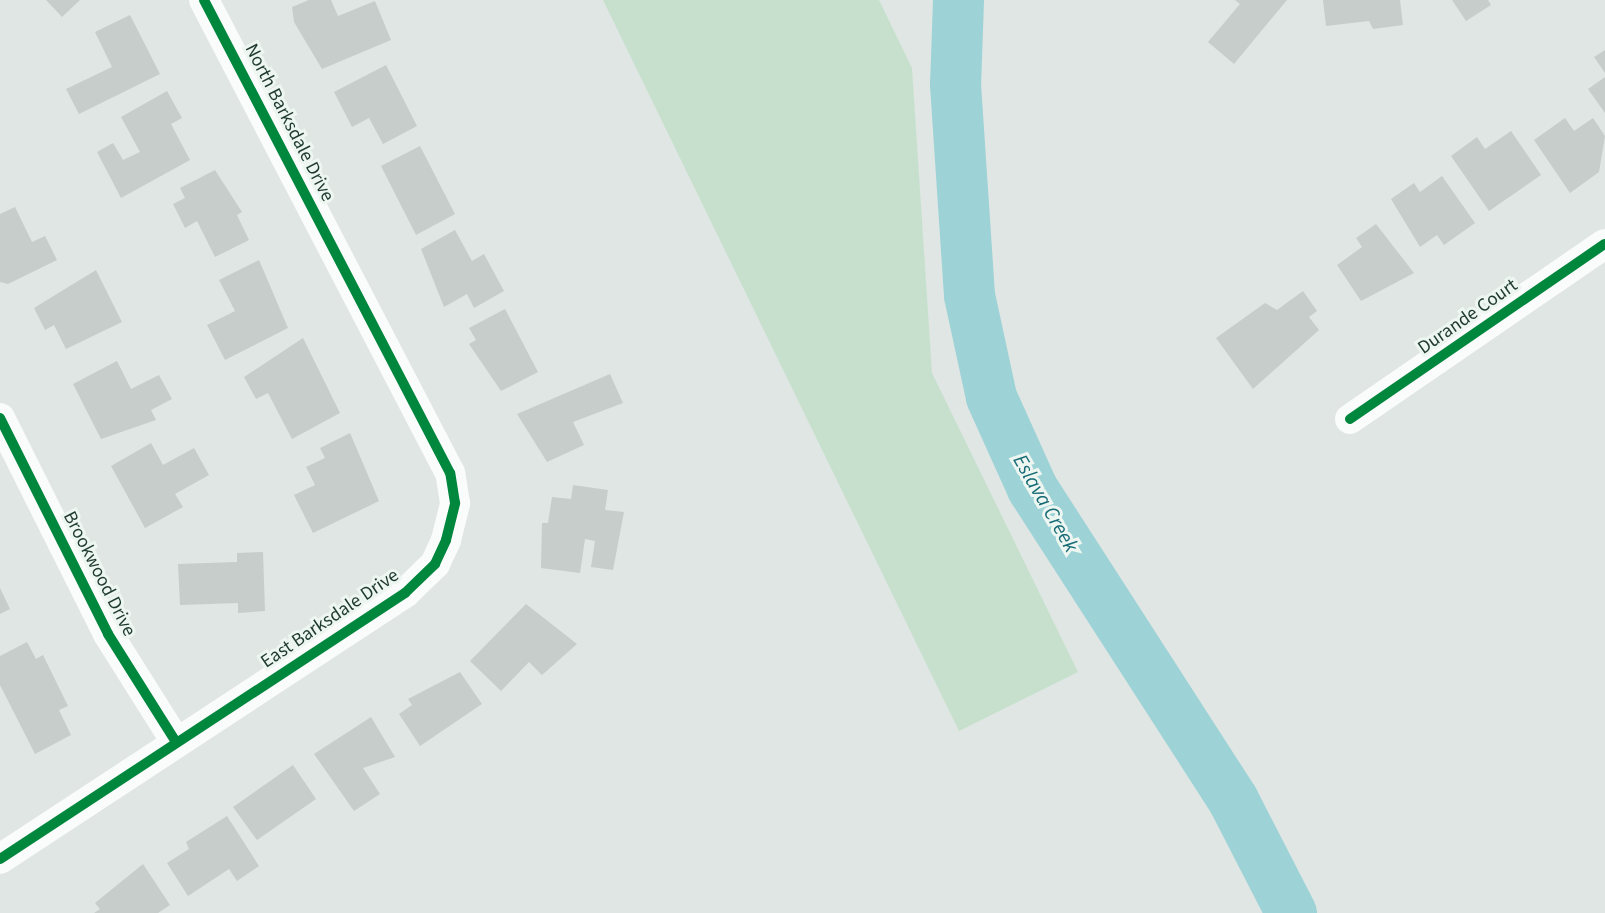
<!DOCTYPE html>
<style>
body{margin:0}
#map{position:relative;width:1605px;height:913px;overflow:hidden;background:#dfe6e3;font-family:"Source Sans 3",sans-serif}
div>[style]{position:absolute}
.green>*{inset:0;background:#c7e0ce}
.river>*{height:51px;margin:-25.5px;padding:0 25.5px;transform-origin:25.5px;border-radius:25.5px;background:#9dd2d7}
.building>*{inset:0;background:#c7cdca}
.minor>*{height:30px;margin:-15px;padding:0 15px;transform-origin:15px;border-radius:15px;background:#fafbfb}
.cycleway>*{height:10px;margin:-5px;padding:0 5px;transform-origin:5px;border-radius:5px;background:#00873e}
span{translate:-50% -50%;white-space:nowrap;text-align:center;line-height:1.15;-webkit-text-stroke:6px #edf6f1;paint-order:stroke}
.street-label{font-size:19px;color:#1e3930}
.water-label{font-size:21px;color:#176b76;font-style:italic}
</style>
<div id="map">
<div class="green">
<div style="clip-path:polygon(603px 0,879px 0,912px 68px,932px 373px,1078px 672px,959px 731px)"></div>
</div>
<div class="river">
<div style="left:958px;top:0;width:84px;rotate:92deg"></div>
<div style="left:955px;top:84px;width:211px;rotate:86.2deg"></div>
<div style="left:969px;top:295px;width:104px;rotate:77.8deg"></div>
<div style="left:991px;top:397px;width:100px;rotate:65.7deg"></div>
<div style="left:1032px;top:488px;width:371px;rotate:57.2deg"></div>
<div style="left:1233px;top:800px;width:127px;rotate:62.8deg"></div>
</div>
<div class="building">
<div style="clip-path:polygon(46px 0,80px 0,62px 17px)"></div>
<div style="clip-path:polygon(309px 0,331px 0,338px 16px,375px 1px,391px 40px,322px 69px,294px 22px,292px 7px)"></div>
<div style="clip-path:polygon(1235px 0,1287px 0,1234px 64px,1208px 42px,1240px 4px)"></div>
<div style="clip-path:polygon(1323px 0,1400px 0,1403px 25px,1373px 29px,1369px 21px,1326px 26px)"></div>
<div style="clip-path:polygon(1452px 0,1488px 0,1491px 5px,1466px 21px)"></div>
<div style="clip-path:polygon(130px 15px,160px 74px,79px 114px,66px 89px,112px 67px,95px 32px)"></div>
<div style="clip-path:polygon(1605px 50px,1605px 73px,1594px 57px)"></div>
<div style="clip-path:polygon(386px 65px,417px 126px,383px 144px,369px 118px,352px 127px,334px 92px)"></div>
<div style="clip-path:polygon(1605px 77px,1605px 113px,1588px 89px)"></div>
<div style="clip-path:polygon(167px 91px,182px 118px,171px 124px,190px 160px,121px 198px,97px 152px,113px 143px,123px 160px,140px 152px,121px 117px)"></div>
<div style="clip-path:polygon(1565px 118px,1574px 131px,1593px 118px,1605px 136px,1599px 172px,1570px 193px,1534px 140px)"></div>
<div style="clip-path:polygon(1511px 131px,1541px 175px,1489px 211px,1451px 156px,1477px 137px,1485px 149px)"></div>
<div style="clip-path:polygon(420px 146px,455px 214px,416px 235px,381px 166px)"></div>
<div style="clip-path:polygon(215px 170px,242px 212px,237px 215px,249px 240px,215px 257px,197px 221px,185px 228px,173px 204px,185px 198px,180px 188px)"></div>
<div style="clip-path:polygon(1442px 176px,1475px 223px,1444px 245px,1437px 235px,1420px 247px,1391px 199px,1414px 183px,1420px 192px)"></div>
<div style="clip-path:polygon(15px 207px,32px 242px,45px 236px,57px 260px,8px 284px,0 282px,0 214px)"></div>
<div style="clip-path:polygon(1376px 224px,1414px 273px,1361px 301px,1337px 265px,1362px 247px,1356px 238px)"></div>
<div style="clip-path:polygon(455px 230px,472px 261px,484px 254px,504px 291px,474px 308px,467px 294px,444px 307px,421px 249px)"></div>
<div style="clip-path:polygon(259px 260px,288px 328px,225px 360px,207px 325px,235px 311px,219px 280px)"></div>
<div style="clip-path:polygon(96px 270px,122px 322px,66px 349px,54px 325px,45px 330px,34px 308px)"></div>
<div style="clip-path:polygon(1303px 291px,1317px 311px,1309px 317px,1319px 330px,1253px 389px,1216px 338px,1265px 303px,1277px 310px)"></div>
<div style="clip-path:polygon(505px 309px,538px 372px,501px 391px,469px 344px,476px 340px,469px 328px)"></div>
<div style="clip-path:polygon(303px 338px,340px 413px,292px 439px,268px 393px,256px 399px,244px 377px)"></div>
<div style="clip-path:polygon(117px 361px,131px 389px,159px 375px,172px 399px,151px 410px,156px 420px,101px 439px,73px 384px)"></div>
<div style="clip-path:polygon(610px 374px,623px 403px,573px 422px,584px 445px,547px 462px,517px 414px)"></div>
<div style="clip-path:polygon(350px 433px,379px 501px,313px 533px,294px 495px,315px 485px,306px 467px,325px 458px,320px 448px)"></div>
<div style="clip-path:polygon(151px 443px,163px 465px,194px 448px,209px 475px,175px 494px,183px 507px,145px 528px,111px 466px)"></div>
<div style="clip-path:polygon(573px 485px,608px 490px,605px 510px,624px 512px,613px 570px,591px 567px,595px 541px,585px 539px,580px 573px,541px 568px,542px 523px,548px 523px,552px 497px,571px 499px)"></div>
<div style="clip-path:polygon(263px 552px,265px 611px,238px 613px,238px 603px,180px 605px,178px 564px,237px 562px,237px 553px)"></div>
<div style="clip-path:polygon(0 588px,10px 609px,0 614px)"></div>
<div style="clip-path:polygon(526px 604px,577px 644px,542px 675px,529px 662px,501px 691px,470px 661px)"></div>
<div style="clip-path:polygon(27px 642px,36px 659px,43px 655px,68px 706px,59px 710px,71px 735px,35px 754px,0 685px,0 656px)"></div>
<div style="clip-path:polygon(460px 672px,482px 704px,420px 746px,399px 714px,412px 705px,408px 699px)"></div>
<div style="clip-path:polygon(371px 717px,395px 757px,363px 768px,380px 794px,354px 811px,314px 754px)"></div>
<div style="clip-path:polygon(293px 765px,316px 799px,257px 840px,233px 807px)"></div>
<div style="clip-path:polygon(227px 816px,259px 866px,237px 881px,229px 869px,188px 896px,167px 863px,189px 849px,186px 842px)"></div>
<div style="clip-path:polygon(143px 864px,170px 905px,158px 913px,94px 913px,100px 909px,95px 903px)"></div>
</div>
<div class="minor">
<div style="left:0;top:418px;width:241px;rotate:63.4deg"></div>
<div style="left:108px;top:634px;width:128px;rotate:57.8deg"></div>
<div style="left:1350px;top:419px;width:309px;rotate:-34.5deg"></div>
<div style="left:0;top:859px;width:485px;rotate:-33.3deg"></div>
<div style="left:405px;top:593px;width:42px;rotate:-44deg"></div>
<div style="left:435px;top:564px;width:26px;rotate:-65deg"></div>
<div style="left:446px;top:540px;width:38px;rotate:-76deg"></div>
<div style="left:455px;top:503px;width:30px;rotate:-99deg"></div>
<div style="left:450px;top:473px;width:533px;rotate:-117.48deg"></div>
</div>
<div class="cycleway">
<div style="left:0;top:418px;width:241px;rotate:63.4deg"></div>
<div style="left:108px;top:634px;width:128px;rotate:57.8deg"></div>
<div style="left:1350px;top:419px;width:309px;rotate:-34.5deg"></div>
<div style="left:0;top:859px;width:485px;rotate:-33.3deg"></div>
<div style="left:405px;top:593px;width:42px;rotate:-44deg"></div>
<div style="left:435px;top:564px;width:26px;rotate:-65deg"></div>
<div style="left:446px;top:540px;width:38px;rotate:-76deg"></div>
<div style="left:455px;top:503px;width:30px;rotate:-99deg"></div>
<div style="left:450px;top:473px;width:533px;rotate:-117.48deg"></div>
</div>
<div class="street-label">
<span style="left:289px;top:123px;rotate:63deg">North Barksdale Drive</span>
<span style="left:1468px;top:317px;rotate:-35deg">Durande Court</span>
<span style="left:99px;top:574px;rotate:63deg">Brookwood Drive</span>
<span style="left:330px;top:619px;rotate:-34deg">East Barksdale Drive</span>
</div>
<div class="water-label">
<span style="left:1046px;top:503px;rotate:60deg">Eslava Creek</span>
</div>
</div>
